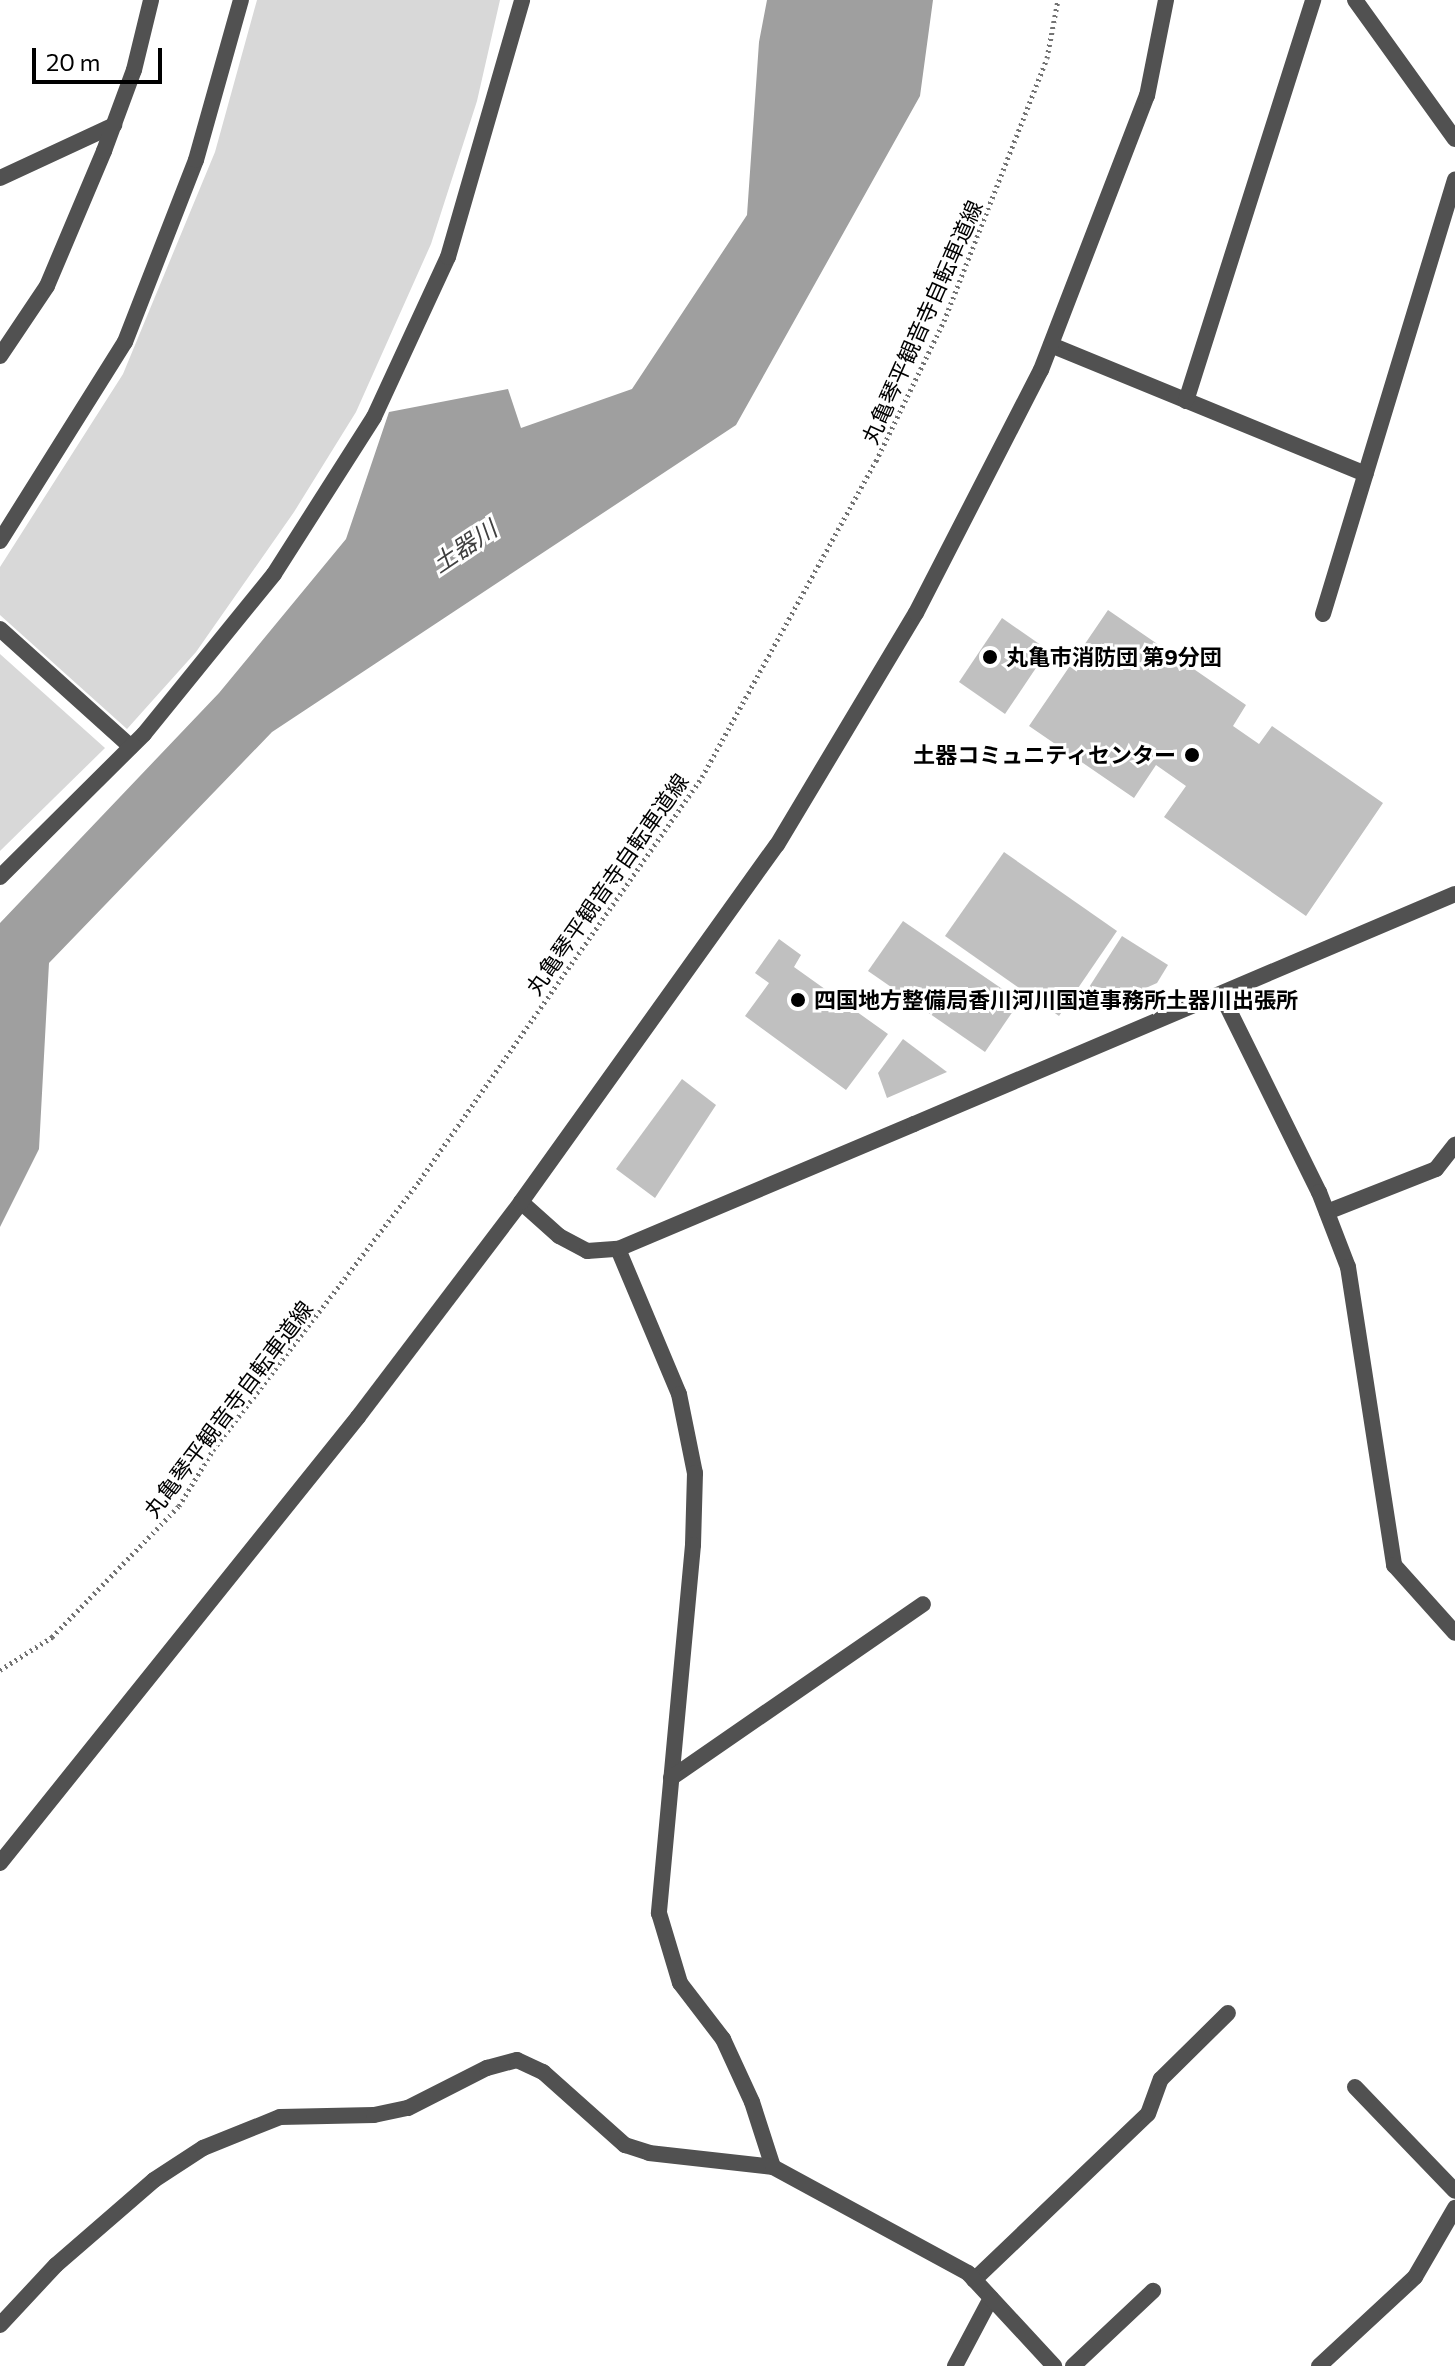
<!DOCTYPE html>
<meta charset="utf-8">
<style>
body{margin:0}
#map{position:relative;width:1455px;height:2366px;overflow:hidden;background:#fff;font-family:Commissioner,"Noto Sans JP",sans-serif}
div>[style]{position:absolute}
.green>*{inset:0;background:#d8d8d8}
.water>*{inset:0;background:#9f9f9f}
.building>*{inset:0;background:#c0c0c0}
.path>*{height:5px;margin-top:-2.5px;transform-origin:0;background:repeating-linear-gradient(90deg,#737373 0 2px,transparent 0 6px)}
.service>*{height:16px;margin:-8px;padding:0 8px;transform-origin:8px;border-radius:8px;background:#515151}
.minor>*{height:16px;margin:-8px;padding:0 8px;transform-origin:8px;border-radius:8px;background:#515151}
.tertiary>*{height:16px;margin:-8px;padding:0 8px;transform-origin:8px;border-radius:8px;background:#515151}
.dots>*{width:22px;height:22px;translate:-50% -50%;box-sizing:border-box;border:4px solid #fff;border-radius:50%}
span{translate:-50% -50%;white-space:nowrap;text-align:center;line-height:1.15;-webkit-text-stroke:6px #fff;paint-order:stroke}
.street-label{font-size:22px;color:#000}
.poi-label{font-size:22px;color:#000;font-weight:700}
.left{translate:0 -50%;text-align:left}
.right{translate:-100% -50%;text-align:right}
.water-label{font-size:24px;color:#404040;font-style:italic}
.scale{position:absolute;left:32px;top:48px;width:130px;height:36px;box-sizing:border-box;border:4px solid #000;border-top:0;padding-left:10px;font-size:24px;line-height:28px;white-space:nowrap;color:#000;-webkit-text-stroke:6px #fff;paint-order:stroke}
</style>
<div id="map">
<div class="green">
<div style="clip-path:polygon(257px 0,500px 0,477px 101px,431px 244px,356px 412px,294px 512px,196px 652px,127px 729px,0 615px,0 567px,123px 374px,215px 152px)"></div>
<div style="clip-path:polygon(0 654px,105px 748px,0 851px)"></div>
</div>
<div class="water">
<div style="clip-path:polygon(767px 0,933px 0,920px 96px,736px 425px,272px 732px,49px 963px,39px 1149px,0 1227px,0 923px,219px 693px,346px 539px,389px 412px,508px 389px,521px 428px,632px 389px,747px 215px,759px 42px)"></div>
</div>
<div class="building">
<div style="clip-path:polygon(1108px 610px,1246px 705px,1233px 726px,1259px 744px,1272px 726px,1383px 803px,1306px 916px,1164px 817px,1186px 786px,1156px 765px,1134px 798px,1029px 726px)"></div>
<div style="clip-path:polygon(1002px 618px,1048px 650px,1005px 714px,959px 682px)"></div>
<div style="clip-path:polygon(1004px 852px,1117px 931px,1059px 1016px,945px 936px)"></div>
<div style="clip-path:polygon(903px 921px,1020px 1001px,985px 1052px,868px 971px)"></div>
<div style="clip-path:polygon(1122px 936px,1168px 965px,1157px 983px,1101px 1008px,1084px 995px)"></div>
<div style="clip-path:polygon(779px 939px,801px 955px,794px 967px,888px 1034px,846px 1090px,745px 1016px,769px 983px,755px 973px)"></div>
<div style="clip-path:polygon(903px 1039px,947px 1072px,887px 1098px,878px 1073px)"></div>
<div style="clip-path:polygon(682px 1079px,716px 1105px,655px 1198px,616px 1169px)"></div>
</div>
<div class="path">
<div style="left:0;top:1670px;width:62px;rotate:-32.4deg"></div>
<div style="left:52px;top:1637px;width:182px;rotate:-45.9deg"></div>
<div style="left:179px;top:1506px;width:66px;rotate:-58.7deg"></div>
<div style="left:213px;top:1450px;width:340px;rotate:-52.5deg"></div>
<div style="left:420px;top:1180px;width:492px;rotate:-55deg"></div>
<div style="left:702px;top:777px;width:361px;rotate:-61.2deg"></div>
<div style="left:876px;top:461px;width:156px;rotate:-64.1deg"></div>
<div style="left:944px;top:321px;width:282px;rotate:-68.6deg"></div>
<div style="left:1047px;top:58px;width:59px;rotate:-79.3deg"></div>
</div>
<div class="service">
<div style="left:0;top:541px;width:235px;rotate:-57.9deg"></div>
<div style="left:125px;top:342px;width:195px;rotate:-68.7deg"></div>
<div style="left:196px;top:160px;width:166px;rotate:-74.3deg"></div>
<div style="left:0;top:629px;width:176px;rotate:42deg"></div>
<div style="left:0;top:877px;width:203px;rotate:-44.8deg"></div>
<div style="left:144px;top:734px;width:206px;rotate:-50.9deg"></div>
<div style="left:274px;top:574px;width:186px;rotate:-57.5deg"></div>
<div style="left:374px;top:417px;width:176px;rotate:-65.2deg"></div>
<div style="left:448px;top:257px;width:267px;rotate:-73.9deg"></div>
<div style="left:1327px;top:1212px;width:117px;rotate:-21.5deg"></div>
<div style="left:1436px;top:1169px;width:31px;rotate:-52deg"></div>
<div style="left:1355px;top:2087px;width:144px;rotate:46.1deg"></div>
<div style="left:974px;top:2280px;width:240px;rotate:-43.7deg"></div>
<div style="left:1148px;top:2114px;width:37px;rotate:-70deg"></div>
<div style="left:1161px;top:2079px;width:94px;rotate:-44.6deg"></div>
<div style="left:955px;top:2366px;width:77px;rotate:-62.1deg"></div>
<div style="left:1073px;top:2366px;width:110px;rotate:-43.2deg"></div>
<div style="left:1319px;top:2366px;width:131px;rotate:-42.8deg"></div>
<div style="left:1415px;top:2277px;width:80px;rotate:-59.9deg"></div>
</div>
<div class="minor">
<div style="left:1355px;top:0;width:171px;rotate:54.3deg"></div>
<div style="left:0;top:178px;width:126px;rotate:-24.9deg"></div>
<div style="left:1051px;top:345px;width:340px;rotate:22.3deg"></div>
<div style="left:0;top:356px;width:84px;rotate:-56.1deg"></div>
<div style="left:47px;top:286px;width:147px;rotate:-67.1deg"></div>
<div style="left:104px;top:151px;width:86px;rotate:-69.7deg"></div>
<div style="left:134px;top:70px;width:72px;rotate:-76.3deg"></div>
<div style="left:1186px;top:401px;width:421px;rotate:-72.4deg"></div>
<div style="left:1323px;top:614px;width:454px;rotate:-73.1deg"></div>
<div style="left:1222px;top:996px;width:219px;rotate:63.7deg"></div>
<div style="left:1319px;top:1192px;width:80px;rotate:68.9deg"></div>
<div style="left:1348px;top:1267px;width:302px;rotate:81.2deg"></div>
<div style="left:1394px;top:1565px;width:91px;rotate:48.1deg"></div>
<div style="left:618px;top:1249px;width:157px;rotate:67.2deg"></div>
<div style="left:679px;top:1394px;width:81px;rotate:78.6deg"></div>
<div style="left:695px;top:1473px;width:72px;rotate:91.6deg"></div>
<div style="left:693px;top:1545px;width:370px;rotate:95.3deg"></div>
<div style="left:659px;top:1913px;width:73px;rotate:73.3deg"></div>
<div style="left:680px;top:1983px;width:71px;rotate:52.5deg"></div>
<div style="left:723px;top:2039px;width:69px;rotate:65.3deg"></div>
<div style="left:752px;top:2102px;width:68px;rotate:72.1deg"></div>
<div style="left:671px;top:1778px;width:306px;rotate:-34.6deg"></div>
<div style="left:0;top:1863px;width:572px;rotate:-51.25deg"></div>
<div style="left:358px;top:1417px;width:270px;rotate:-52.8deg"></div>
<div style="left:521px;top:1202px;width:51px;rotate:41.8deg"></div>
<div style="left:559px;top:1236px;width:32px;rotate:28deg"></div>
<div style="left:587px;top:1251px;width:31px;rotate:-4deg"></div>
<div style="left:618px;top:1249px;width:321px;rotate:-22.9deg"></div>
<div style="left:0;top:2325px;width:82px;rotate:-47deg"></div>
<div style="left:56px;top:2265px;width:130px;rotate:-40.9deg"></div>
<div style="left:154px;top:2180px;width:59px;rotate:-33.1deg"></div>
<div style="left:203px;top:2148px;width:83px;rotate:-21.9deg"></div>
<div style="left:280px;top:2117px;width:94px;rotate:-1.2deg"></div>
<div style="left:374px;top:2115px;width:35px;rotate:-12deg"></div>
<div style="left:408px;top:2108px;width:89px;rotate:-26.9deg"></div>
<div style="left:487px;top:2068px;width:31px;rotate:-15deg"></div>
<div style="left:517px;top:2060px;width:29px;rotate:25deg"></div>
<div style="left:543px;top:2072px;width:110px;rotate:41.7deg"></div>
<div style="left:625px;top:2145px;width:25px;rotate:18deg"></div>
<div style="left:649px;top:2153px;width:125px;rotate:6.4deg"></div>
<div style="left:773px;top:2167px;width:222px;rotate:28.5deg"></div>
<div style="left:968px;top:2273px;width:127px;rotate:47.2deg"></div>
</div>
<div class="tertiary">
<div style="left:914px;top:1124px;width:588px;rotate:-23.03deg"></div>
<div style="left:521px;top:1202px;width:439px;rotate:-54.4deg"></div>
<div style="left:777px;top:845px;width:270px;rotate:-59.1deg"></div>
<div style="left:916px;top:613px;width:273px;rotate:-62.8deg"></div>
<div style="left:1041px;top:370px;width:294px;rotate:-68.9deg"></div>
<div style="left:1147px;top:96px;width:98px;rotate:-78.8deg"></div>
</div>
<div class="dots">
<div style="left:990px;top:657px;background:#000"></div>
<div style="left:1192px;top:755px;background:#000"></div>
<div style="left:798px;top:1000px;background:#000"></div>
</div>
<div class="street-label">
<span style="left:922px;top:322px;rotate:-66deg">丸亀琴平観音寺自転車道線</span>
<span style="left:607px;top:884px;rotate:-55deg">丸亀琴平観音寺自転車道線</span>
<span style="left:228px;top:1409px;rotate:-53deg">丸亀琴平観音寺自転車道線</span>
</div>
<div class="poi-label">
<span class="left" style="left:1006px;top:657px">丸亀市消防団 第9分団</span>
<span class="right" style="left:1176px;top:755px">土器コミュニティセンター</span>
<span class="left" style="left:814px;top:1000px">四国地方整備局香川河川国道事務所土器川出張所</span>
</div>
<div class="water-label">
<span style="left:464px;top:546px;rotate:-34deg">土器川</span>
</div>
<div class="scale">20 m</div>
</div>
